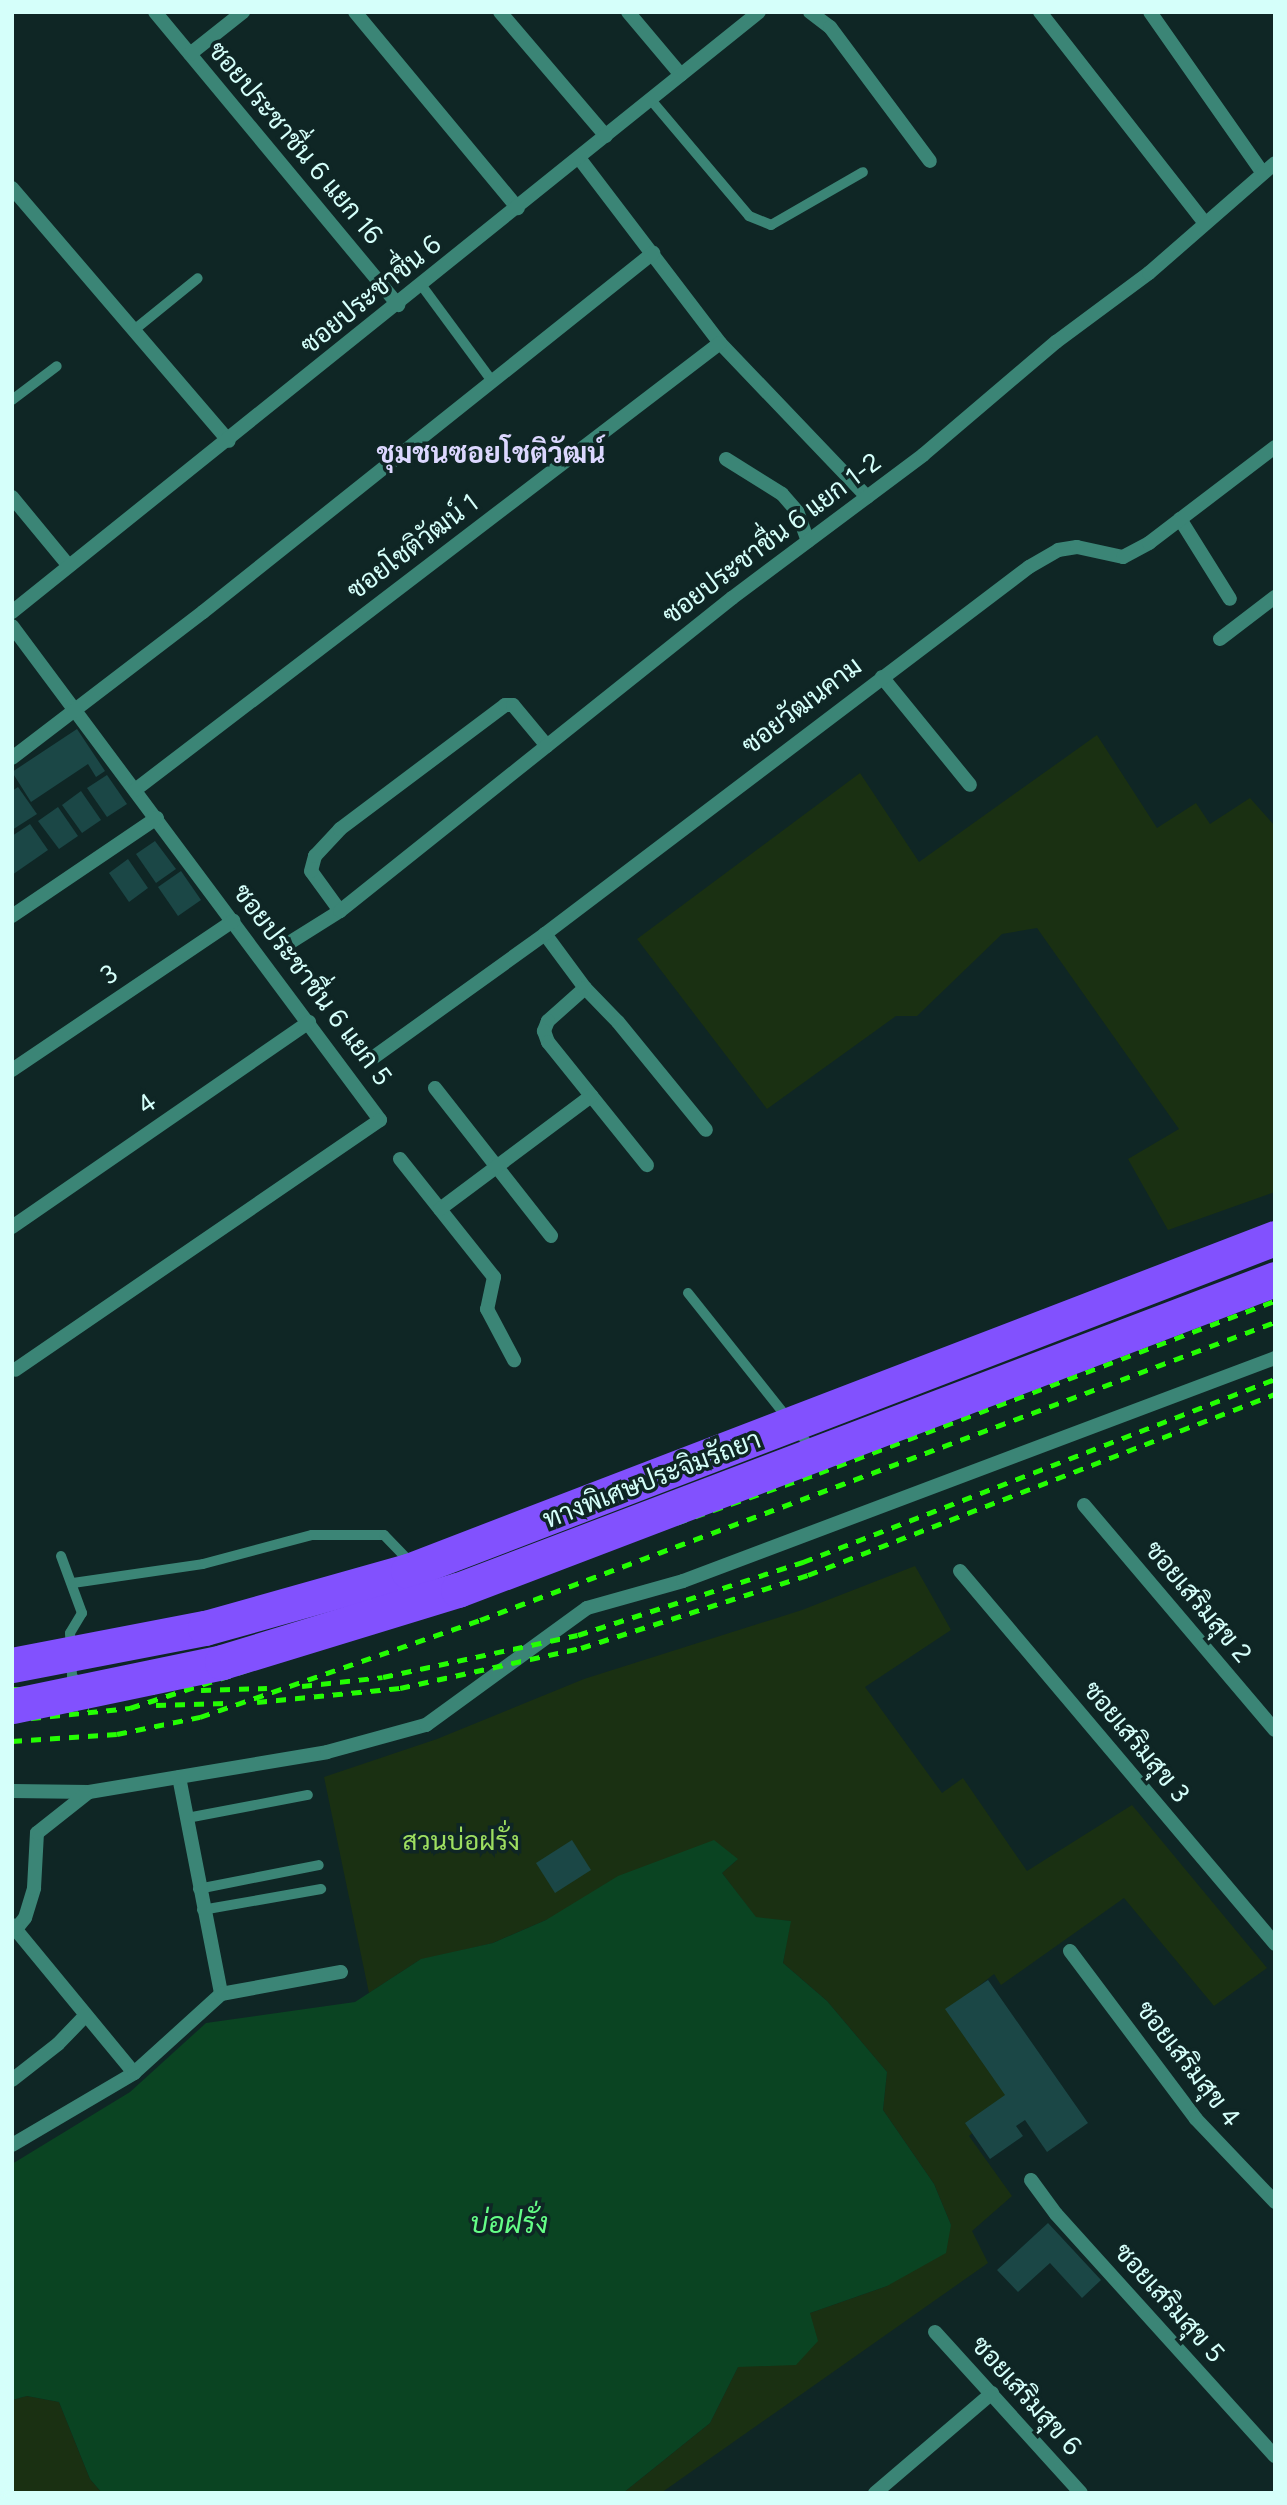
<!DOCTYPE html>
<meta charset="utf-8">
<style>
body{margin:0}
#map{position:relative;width:1287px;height:2505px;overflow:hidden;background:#0f2625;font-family:Figtree,Sarabun,sans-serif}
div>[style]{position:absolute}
.green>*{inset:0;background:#1a3012}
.water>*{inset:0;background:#0a4422}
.building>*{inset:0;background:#1b4746}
.service>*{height:10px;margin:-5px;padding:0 5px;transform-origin:5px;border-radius:5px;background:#3b8576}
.minor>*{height:14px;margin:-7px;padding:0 7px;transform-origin:7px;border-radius:7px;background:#3b8576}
.rail>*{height:5px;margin-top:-2.5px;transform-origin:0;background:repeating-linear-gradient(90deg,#24fe02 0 10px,transparent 0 19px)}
.motorway-bridge>*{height:35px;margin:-17.5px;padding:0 17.5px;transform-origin:17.5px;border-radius:17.5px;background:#8251fe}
span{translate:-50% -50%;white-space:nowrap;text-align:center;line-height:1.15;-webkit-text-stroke:7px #0f2625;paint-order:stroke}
.street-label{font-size:26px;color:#d5fffa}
.park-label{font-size:26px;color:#9edf60}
.neighbourhood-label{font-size:28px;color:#dcd7ff;font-weight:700}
.water-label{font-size:28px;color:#64fe87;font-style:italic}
.frame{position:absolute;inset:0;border:14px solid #d5fffa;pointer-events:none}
</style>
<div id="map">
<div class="green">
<div style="clip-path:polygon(1097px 735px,1157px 828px,1196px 803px,1210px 824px,1250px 798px,1275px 826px,1275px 1192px,1168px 1230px,1128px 1159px,1179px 1129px,1037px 928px,1002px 934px,917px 1016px,896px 1016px,767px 1109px,637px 939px,860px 773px,919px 862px)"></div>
<div style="clip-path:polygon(915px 1566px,951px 1630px,865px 1687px,942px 1793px,963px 1778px,1027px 1871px,1132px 1805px,1267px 1968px,1214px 2006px,1124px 1898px,1001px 1985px,994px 1974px,956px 2004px,1020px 2093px,969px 2136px,1012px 2196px,972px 2231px,988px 2263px,661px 2493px,623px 2493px,710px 2423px,738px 2367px,810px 2313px,887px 2286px,951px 2225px,934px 2184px,883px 2110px,887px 2072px,827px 2001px,783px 1963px,790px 1921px,756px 1918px,722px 1873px,737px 1860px,546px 1920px,493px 1943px,418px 1961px,369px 1993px,324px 1777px,437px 1739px,584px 1679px,802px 1610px)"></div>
<div style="clip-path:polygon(27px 2396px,59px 2402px,90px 2479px,102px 2493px,12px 2493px,12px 2400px)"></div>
</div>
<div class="water">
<div style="clip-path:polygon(714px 1840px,738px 1859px,722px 1873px,756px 1917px,791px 1921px,783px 1963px,827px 2001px,887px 2072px,883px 2110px,934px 2184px,951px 2225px,946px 2253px,887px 2286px,810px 2313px,818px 2341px,796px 2365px,738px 2367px,710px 2423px,623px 2493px,102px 2493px,90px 2479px,59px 2402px,27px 2396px,12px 2400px,12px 2164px,130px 2092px,206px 2023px,355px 2002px,421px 1959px,493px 1943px,546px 1920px,618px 1876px)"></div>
</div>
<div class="building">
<div style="clip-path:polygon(77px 729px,105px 771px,96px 777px,88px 764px,31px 802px,12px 772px)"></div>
<div style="clip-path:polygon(107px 775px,127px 804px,107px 817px,87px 788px)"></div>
<div style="clip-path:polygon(18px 787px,37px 814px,12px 830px,12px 791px)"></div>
<div style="clip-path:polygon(81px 791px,101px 820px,82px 833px,62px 805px)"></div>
<div style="clip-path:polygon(58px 807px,78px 836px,59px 849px,38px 821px)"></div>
<div style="clip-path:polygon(30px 824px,48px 850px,12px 875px,12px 836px)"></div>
<div style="clip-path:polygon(155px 841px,176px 869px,156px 883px,136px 854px)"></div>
<div style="clip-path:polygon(128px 859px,148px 888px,129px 902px,109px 873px)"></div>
<div style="clip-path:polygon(181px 871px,201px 900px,178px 916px,158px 887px)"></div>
<div style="clip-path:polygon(572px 1840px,591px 1870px,555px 1893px,536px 1863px)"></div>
<div style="clip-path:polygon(988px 1980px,1088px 2123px,1047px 2152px,1025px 2120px,1016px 2126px,1023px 2136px,990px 2159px,965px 2123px,1005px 2095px,945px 2009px)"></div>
<div style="clip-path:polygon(1048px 2223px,1101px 2280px,1082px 2298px,1050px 2263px,1018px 2292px,997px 2270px)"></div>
</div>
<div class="service">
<div style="left:651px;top:100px;width:152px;rotate:49.8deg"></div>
<div style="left:749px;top:216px;width:24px;rotate:22deg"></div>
<div style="left:771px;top:225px;width:106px;rotate:-29.9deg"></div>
<div style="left:422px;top:286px;width:118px;rotate:53.6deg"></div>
<div style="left:134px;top:330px;width:82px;rotate:-39.1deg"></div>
<div style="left:12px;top:400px;width:56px;rotate:-37.1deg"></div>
<div style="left:688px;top:1293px;width:199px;rotate:51.5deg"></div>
<div style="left:61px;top:1556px;width:61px;rotate:69.8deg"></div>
<div style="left:82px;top:1613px;width:23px;rotate:121deg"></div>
<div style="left:70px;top:1633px;width:43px;rotate:87.3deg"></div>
<div style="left:72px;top:1676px;width:13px;rotate:45deg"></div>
<div style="left:73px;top:1583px;width:131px;rotate:-8.3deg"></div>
<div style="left:203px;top:1564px;width:113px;rotate:-14.9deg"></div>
<div style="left:312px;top:1535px;width:72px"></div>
<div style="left:384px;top:1535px;width:40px;rotate:46deg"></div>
<div style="left:187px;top:1818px;width:123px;rotate:-10.8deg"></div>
<div style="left:198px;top:1889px;width:123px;rotate:-11.2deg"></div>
<div style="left:202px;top:1910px;width:121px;rotate:-10deg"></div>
</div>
<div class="minor">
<div style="left:155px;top:12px;width:381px;rotate:50.3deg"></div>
<div style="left:355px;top:12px;width:255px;rotate:50.3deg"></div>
<div style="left:500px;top:12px;width:163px;rotate:49.5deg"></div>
<div style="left:628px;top:12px;width:82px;rotate:49.9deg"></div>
<div style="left:810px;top:12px;width:25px;rotate:37deg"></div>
<div style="left:830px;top:27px;width:167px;rotate:53.3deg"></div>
<div style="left:1040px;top:12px;width:266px;rotate:52deg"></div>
<div style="left:1150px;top:12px;width:195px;rotate:55deg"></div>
<div style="left:190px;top:54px;width:68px;rotate:-38.4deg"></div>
<div style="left:579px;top:158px;width:233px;rotate:52.7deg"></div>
<div style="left:720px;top:343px;width:213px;rotate:46.3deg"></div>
<div style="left:12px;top:188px;width:333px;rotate:49.4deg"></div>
<div style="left:726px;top:459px;width:66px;rotate:32deg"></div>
<div style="left:782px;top:494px;width:23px;rotate:49deg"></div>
<div style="left:797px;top:511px;width:32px;rotate:70deg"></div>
<div style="left:12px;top:497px;width:88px;rotate:50.5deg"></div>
<div style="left:1180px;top:519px;width:94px;rotate:58deg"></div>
<div style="left:12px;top:612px;width:958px;rotate:-38.77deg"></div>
<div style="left:12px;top:626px;width:616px;rotate:53.32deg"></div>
<div style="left:380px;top:1120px;width:442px;rotate:145.6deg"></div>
<div style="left:1220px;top:639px;width:69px;rotate:-37.4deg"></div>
<div style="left:882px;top:677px;width:139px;rotate:50.8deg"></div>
<div style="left:12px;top:758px;width:240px;rotate:-37.4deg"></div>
<div style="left:203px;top:612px;width:576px;rotate:-38.58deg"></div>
<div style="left:135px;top:790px;width:736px;rotate:-37.38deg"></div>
<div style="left:340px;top:911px;width:49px;rotate:-125.9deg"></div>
<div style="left:311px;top:871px;width:16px;rotate:-75deg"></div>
<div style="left:315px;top:856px;width:37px;rotate:-47deg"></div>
<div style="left:340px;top:829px;width:206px;rotate:-36.9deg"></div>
<div style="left:505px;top:705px;width:8px"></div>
<div style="left:513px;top:705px;width:53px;rotate:50.3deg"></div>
<div style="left:12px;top:916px;width:175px;rotate:-34.1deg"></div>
<div style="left:545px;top:934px;width:67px;rotate:53.5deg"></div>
<div style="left:585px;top:988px;width:50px;rotate:138.3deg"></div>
<div style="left:548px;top:1021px;width:11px;rotate:112deg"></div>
<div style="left:544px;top:1031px;width:12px;rotate:70deg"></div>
<div style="left:548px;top:1042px;width:158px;rotate:51.2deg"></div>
<div style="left:289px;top:943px;width:60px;rotate:-32.1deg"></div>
<div style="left:340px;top:911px;width:502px;rotate:-38.61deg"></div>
<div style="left:732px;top:598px;width:239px;rotate:-36.8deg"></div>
<div style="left:923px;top:455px;width:175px;rotate:-40.4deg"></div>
<div style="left:1056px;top:342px;width:116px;rotate:-36.6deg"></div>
<div style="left:1149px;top:273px;width:167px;rotate:-41.1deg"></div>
<div style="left:585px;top:988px;width:47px;rotate:45.9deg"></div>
<div style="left:618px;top:1022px;width:139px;rotate:50.8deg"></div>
<div style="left:374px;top:1057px;width:211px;rotate:-35.7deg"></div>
<div style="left:545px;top:934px;width:607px;rotate:-37.17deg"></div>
<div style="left:1029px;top:567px;width:34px;rotate:-30deg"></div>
<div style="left:1058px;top:550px;width:19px;rotate:-9deg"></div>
<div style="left:1077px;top:547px;width:47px;rotate:12.3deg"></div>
<div style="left:1123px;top:557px;width:30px;rotate:-28deg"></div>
<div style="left:1149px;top:543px;width:158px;rotate:-37.3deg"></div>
<div style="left:12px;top:1070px;width:267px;rotate:-34deg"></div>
<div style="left:435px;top:1088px;width:188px;rotate:51.9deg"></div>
<div style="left:400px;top:1159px;width:151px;rotate:51.5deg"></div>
<div style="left:494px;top:1277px;width:33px;rotate:102deg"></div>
<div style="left:487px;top:1309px;width:58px;rotate:62.1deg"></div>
<div style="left:440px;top:1209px;width:189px;rotate:-36.8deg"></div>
<div style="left:12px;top:1227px;width:361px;rotate:-34.6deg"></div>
<div style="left:1084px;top:1505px;width:295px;rotate:49.7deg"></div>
<div style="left:960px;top:1571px;width:488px;rotate:49.8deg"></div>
<div style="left:179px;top:1777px;width:221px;rotate:79deg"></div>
<div style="left:12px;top:1791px;width:77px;rotate:0.7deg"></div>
<div style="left:89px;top:1792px;width:241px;rotate:-9.5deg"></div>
<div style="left:327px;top:1752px;width:103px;rotate:-15.3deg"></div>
<div style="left:426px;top:1725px;width:199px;rotate:-36deg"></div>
<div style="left:587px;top:1608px;width:100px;rotate:-15.7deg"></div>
<div style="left:683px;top:1581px;width:633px;rotate:-20.64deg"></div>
<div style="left:12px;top:1925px;width:192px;rotate:50.5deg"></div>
<div style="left:16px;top:1929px;width:14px;rotate:-51deg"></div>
<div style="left:25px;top:1918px;width:31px;rotate:-73deg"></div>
<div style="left:34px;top:1888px;width:55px;rotate:-86.9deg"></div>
<div style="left:37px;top:1833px;width:66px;rotate:-38.3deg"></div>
<div style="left:1070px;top:1951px;width:210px;rotate:53.1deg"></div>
<div style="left:1196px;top:2119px;width:115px;rotate:46.4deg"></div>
<div style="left:12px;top:2080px;width:58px;rotate:-38deg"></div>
<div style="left:58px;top:2044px;width:39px;rotate:-46deg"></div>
<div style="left:12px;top:2145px;width:142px;rotate:-30.5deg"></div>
<div style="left:134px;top:2073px;width:118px;rotate:-42.2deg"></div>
<div style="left:221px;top:1994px;width:122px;rotate:-10.4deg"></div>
<div style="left:1031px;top:2180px;width:42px;rotate:53.7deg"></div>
<div style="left:1056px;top:2214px;width:326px;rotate:47.9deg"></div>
<div style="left:935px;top:2332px;width:217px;rotate:47.8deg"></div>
<div style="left:875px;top:2493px;width:154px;rotate:-40.5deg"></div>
</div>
<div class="rail">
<div style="left:302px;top:1686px;width:81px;rotate:-6.3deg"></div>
<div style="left:383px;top:1677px;width:199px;rotate:-12.2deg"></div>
<div style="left:578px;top:1635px;width:237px;rotate:-18deg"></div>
<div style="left:803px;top:1562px;width:506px;rotate:-21.19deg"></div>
<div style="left:12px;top:1689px;width:151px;rotate:1.1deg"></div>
<div style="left:201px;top:1690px;width:66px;rotate:-1.7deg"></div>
<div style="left:12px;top:1702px;width:77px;rotate:3.7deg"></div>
<div style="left:257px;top:1702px;width:144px;rotate:-5.6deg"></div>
<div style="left:400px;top:1688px;width:185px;rotate:-12.5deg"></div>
<div style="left:581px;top:1648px;width:238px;rotate:-17.8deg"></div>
<div style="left:808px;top:1575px;width:501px;rotate:-21.19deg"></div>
<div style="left:156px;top:1705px;width:70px;rotate:-1.6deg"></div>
<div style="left:12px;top:1720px;width:119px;rotate:-5.8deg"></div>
<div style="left:130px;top:1708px;width:123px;rotate:-18deg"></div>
<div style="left:247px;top:1670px;width:207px;rotate:-21.5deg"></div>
<div style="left:440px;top:1594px;width:228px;rotate:-16.5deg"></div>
<div style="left:659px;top:1529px;width:170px;rotate:-19.3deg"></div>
<div style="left:819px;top:1473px;width:487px;rotate:-20.7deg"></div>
<div style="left:12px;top:1741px;width:105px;rotate:-3.8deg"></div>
<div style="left:117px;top:1734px;width:85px;rotate:-11.6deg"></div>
<div style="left:200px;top:1717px;width:296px;rotate:-19.1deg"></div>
<div style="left:480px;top:1620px;width:849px;rotate:-20.55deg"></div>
</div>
<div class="motorway-bridge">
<div style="left:12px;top:1665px;width:197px;rotate:-10.9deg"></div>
<div style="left:205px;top:1628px;width:211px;rotate:-15.7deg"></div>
<div style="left:408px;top:1571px;width:929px;rotate:-21.01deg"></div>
<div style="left:12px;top:1706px;width:215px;rotate:-11.8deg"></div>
<div style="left:222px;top:1662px;width:247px;rotate:-17deg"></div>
<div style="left:458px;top:1590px;width:874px;rotate:-20.84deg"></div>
</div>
<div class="street-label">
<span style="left:295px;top:143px;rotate:50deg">ซอยประชาชื่น 6 แยก 16</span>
<span style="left:371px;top:295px;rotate:-39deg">ซอยประชาชื่น 6</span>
<span style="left:772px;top:539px;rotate:-37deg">ซอยประชาชื่น 6 แยก 1-2</span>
<span style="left:413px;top:547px;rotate:-37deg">ซอยโชติวัฒน์ 1</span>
<span style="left:802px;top:706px;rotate:-37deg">ซอยวัฒนคาม</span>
<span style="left:109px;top:975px;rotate:-34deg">3</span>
<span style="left:312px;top:985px;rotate:53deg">ซอยประชาชื่น 6 แยก 5</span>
<span style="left:147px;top:1104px;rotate:-35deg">4</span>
<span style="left:652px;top:1480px;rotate:-21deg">ทางพิเศษประจิมรัถยา</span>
<span style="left:1198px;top:1602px;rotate:50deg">ซอยเสริมสุข 2</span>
<span style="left:1136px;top:1742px;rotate:50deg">ซอยเสริมสุข 3</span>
<span style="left:1188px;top:2064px;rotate:52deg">ซอยเสริมสุข 4</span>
<span style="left:1169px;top:2303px;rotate:48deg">ซอยเสริมสุข 5</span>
<span style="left:1026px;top:2396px;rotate:48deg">ซอยเสริมสุข 6</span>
</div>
<div class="park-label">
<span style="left:461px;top:1842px">สวนบ่อฝรั่ง</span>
</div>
<div class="neighbourhood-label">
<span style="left:491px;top:453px">ชุมชนซอยโชติวัฒน์</span>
</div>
<div class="water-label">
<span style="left:509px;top:2223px">บ่อฝรั่ง</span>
</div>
<div class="frame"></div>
</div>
